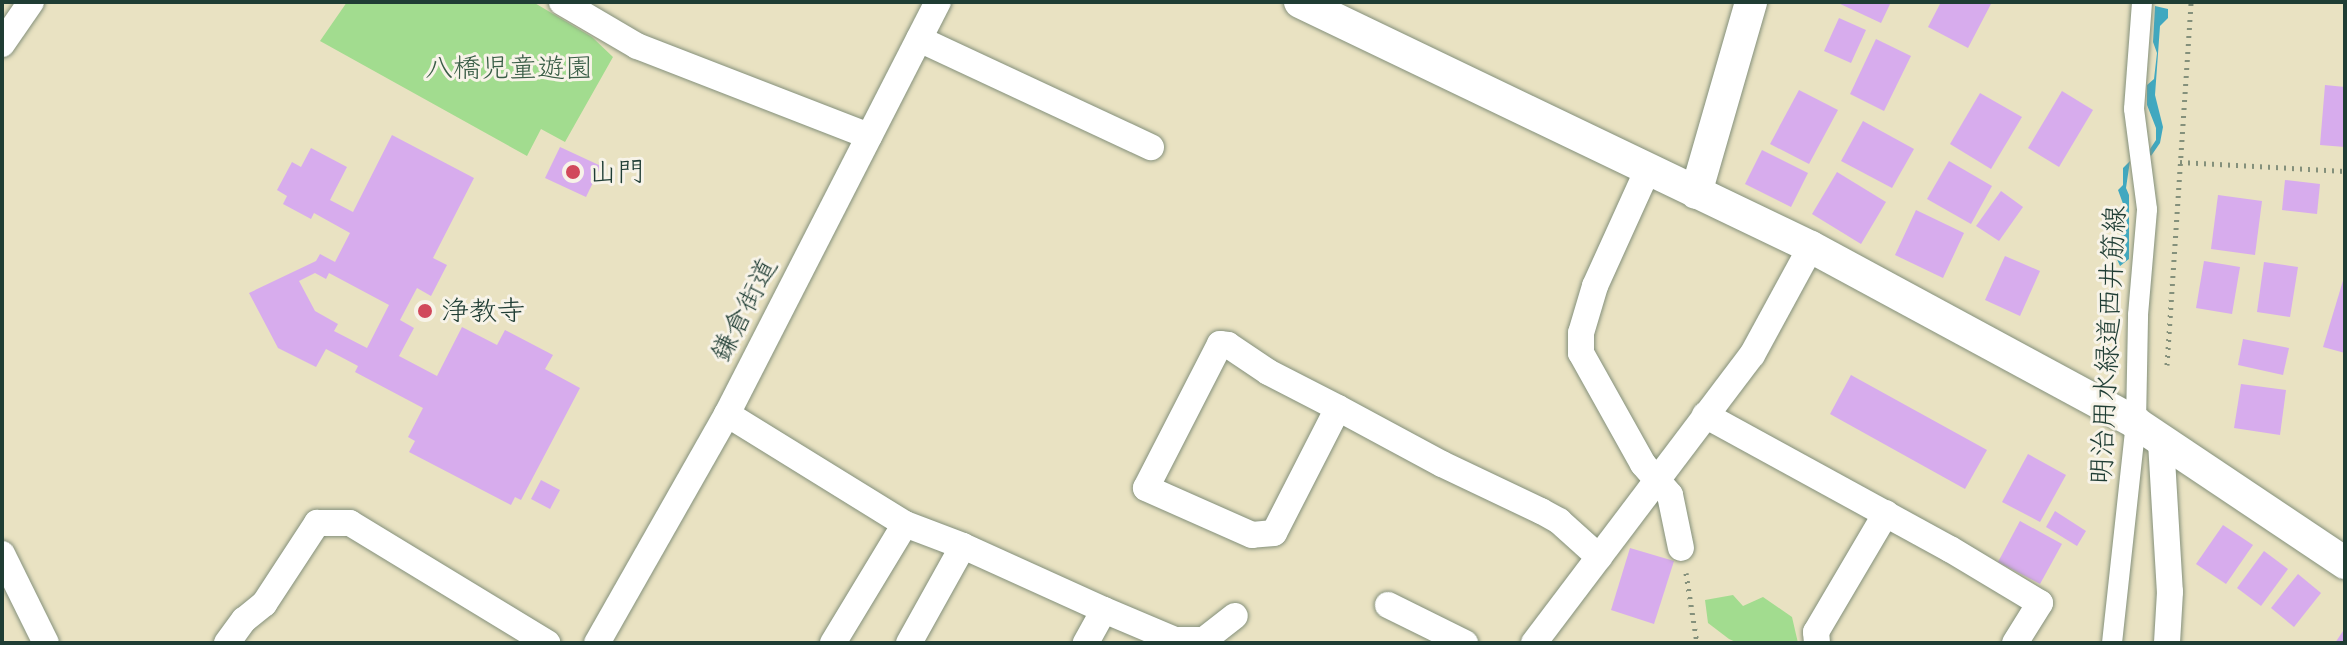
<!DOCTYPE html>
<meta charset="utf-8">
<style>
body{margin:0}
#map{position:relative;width:2347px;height:645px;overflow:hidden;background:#e9e2c2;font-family:Caveat,"Klee One",sans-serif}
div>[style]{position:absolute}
.green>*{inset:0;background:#a2dc8f}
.water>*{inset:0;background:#40a8c0}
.building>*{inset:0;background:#d7aced}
.path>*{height:5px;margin-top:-2.5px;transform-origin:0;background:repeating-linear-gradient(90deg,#84907b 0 2px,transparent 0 8px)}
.roads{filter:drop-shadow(0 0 2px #84907b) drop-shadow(0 0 2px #84907b)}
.pedestrian>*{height:20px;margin:-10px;padding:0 10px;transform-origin:10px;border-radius:10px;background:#fff}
.minor>*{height:26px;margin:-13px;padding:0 13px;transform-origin:13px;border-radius:13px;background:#fff}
.tertiary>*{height:32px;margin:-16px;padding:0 16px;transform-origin:16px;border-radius:16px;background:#fff}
.dots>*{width:22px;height:22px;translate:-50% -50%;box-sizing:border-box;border:4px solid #f7f3e8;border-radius:50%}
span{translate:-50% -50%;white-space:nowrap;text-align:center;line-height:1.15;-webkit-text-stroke:6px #f7f3e8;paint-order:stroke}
.park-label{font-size:28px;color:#395d46}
.poi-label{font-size:28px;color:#1f3d34}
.left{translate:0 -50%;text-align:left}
.street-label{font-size:28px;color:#1f3d34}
.frame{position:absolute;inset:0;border:4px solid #1f3d34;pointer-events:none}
</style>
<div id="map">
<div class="green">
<div style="clip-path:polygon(347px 2px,533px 2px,592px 37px,613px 57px,565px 142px,541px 129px,527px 156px,320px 41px)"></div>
<div style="clip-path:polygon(1733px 595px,1743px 606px,1763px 597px,1792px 617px,1798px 643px,1738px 643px,1729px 639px,1708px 623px,1705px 600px)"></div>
</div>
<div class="water">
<div style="clip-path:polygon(2155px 6px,2168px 9px,2168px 18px,2160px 26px,2155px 95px,2163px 127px,2160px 143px,2151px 156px,2148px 152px,2156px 140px,2156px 128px,2147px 105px,2147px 85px,2154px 79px,2157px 53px,2153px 42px)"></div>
<div style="clip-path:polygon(2130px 161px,2126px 188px,2129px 195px,2129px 259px,2120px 266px,2116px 257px,2126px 212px,2118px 190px,2123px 185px,2123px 168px)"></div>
</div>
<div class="building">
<div style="clip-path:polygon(1836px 2px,1891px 2px,1881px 23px)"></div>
<div style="clip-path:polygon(1941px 2px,1992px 2px,1968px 48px,1928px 27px)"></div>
<div style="clip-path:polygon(1839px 18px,1866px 30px,1851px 63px,1824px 51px)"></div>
<div style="clip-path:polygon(1876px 39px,1911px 56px,1884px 111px,1850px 94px)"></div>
<div style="clip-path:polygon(2325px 85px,2345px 87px,2345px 147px,2320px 145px)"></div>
<div style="clip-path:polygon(1799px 90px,1838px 110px,1809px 164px,1770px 144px)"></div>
<div style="clip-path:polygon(2062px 91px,2093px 110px,2059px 167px,2028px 148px)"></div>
<div style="clip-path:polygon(1980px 93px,2022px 117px,1991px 169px,1950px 144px)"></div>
<div style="clip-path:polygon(1863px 121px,1914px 149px,1892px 188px,1841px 161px)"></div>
<div style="clip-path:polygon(evenodd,392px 135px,474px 178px,433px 258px,447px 265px,431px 296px,417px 288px,400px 320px,414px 328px,399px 356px,437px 376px,462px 327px,497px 345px,505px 330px,553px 355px,545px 369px,580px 388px,521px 500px,515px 497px,511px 505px,409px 452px,415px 441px,408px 437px,423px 408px,355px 372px,358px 366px,326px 349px,316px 367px,278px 348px,249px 293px,316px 261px,320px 254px,335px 262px,350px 233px,314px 213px,311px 219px,283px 204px,287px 196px,277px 190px,292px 162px,301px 167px,311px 148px,347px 167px,330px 200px,353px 212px,392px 135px,315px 273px,326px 279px,329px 273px,389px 305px,367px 348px,334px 331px,338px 324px,315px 311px,299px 281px,315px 273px)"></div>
<div style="clip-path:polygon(560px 147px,601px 166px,586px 197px,545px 178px)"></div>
<div style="clip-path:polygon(1762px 150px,1808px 173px,1791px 207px,1745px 184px)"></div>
<div style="clip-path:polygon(1949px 161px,1992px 186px,1971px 224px,1927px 199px)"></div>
<div style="clip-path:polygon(1837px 172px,1886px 202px,1861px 244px,1812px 214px)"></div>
<div style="clip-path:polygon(2285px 180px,2320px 184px,2317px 214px,2282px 210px)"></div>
<div style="clip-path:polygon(2001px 191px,2023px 207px,1999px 241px,1976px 226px)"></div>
<div style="clip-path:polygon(2218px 195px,2262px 201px,2255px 255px,2211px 249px)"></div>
<div style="clip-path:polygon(1916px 210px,1964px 233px,1943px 278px,1895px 255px)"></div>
<div style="clip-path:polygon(2005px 256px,2040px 271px,2020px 316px,1985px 300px)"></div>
<div style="clip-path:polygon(2204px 261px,2240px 267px,2232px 314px,2196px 308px)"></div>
<div style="clip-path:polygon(2264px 262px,2298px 267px,2290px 317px,2257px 312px)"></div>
<div style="clip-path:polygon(2345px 274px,2345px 353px,2323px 347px)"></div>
<div style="clip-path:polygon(2243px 339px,2289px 348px,2283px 375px,2238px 365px)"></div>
<div style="clip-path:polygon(1851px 375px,1987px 450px,1965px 489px,1830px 414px)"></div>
<div style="clip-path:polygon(2241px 384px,2286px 390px,2280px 435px,2234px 428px)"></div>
<div style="clip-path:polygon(2028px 454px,2066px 475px,2040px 522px,2002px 502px)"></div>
<div style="clip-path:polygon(541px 480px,560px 490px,550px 509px,531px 499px)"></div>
<div style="clip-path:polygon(2055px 511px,2086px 531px,2077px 546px,2046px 527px)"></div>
<div style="clip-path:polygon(2020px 521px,2062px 544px,2040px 584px,1998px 562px)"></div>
<div style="clip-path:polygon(2223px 525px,2253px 545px,2226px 584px,2196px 564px)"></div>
<div style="clip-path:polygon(1630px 548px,1674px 561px,1654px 624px,1611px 610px)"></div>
<div style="clip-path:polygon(2264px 551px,2288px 569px,2261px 606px,2237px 588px)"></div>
<div style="clip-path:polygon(2298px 574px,2321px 593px,2294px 627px,2271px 608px)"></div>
<div style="clip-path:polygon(2345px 628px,2345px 643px,2335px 643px)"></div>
</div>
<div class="path">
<div style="left:2180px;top:162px;width:165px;rotate:3.1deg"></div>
<div style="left:2167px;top:365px;width:364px;rotate:-86.2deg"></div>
<div style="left:1686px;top:573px;width:71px;rotate:81.1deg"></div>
</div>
<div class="roads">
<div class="pedestrian">
<div style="left:2112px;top:643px;width:221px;rotate:-83.8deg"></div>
<div style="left:2136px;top:423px;width:108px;rotate:-88.9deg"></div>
<div style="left:2138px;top:315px;width:106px;rotate:-85.1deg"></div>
<div style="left:2147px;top:209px;width:101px;rotate:-97.4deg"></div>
<div style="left:2134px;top:109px;width:107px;rotate:-85.7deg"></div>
</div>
<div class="minor">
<div style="left:562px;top:2px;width:87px;rotate:30.4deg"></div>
<div style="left:637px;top:46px;width:249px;rotate:21.2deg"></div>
<div style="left:919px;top:39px;width:256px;rotate:25deg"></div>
<div style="left:2px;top:44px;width:51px;rotate:-55.4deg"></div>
<div style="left:1648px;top:169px;width:128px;rotate:114.4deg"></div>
<div style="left:1595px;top:286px;width:49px;rotate:106.6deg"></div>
<div style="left:1581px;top:333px;width:20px;rotate:90deg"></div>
<div style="left:1581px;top:353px;width:127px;rotate:60.8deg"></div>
<div style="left:1643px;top:464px;width:41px;rotate:48.9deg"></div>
<div style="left:1670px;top:495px;width:54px;rotate:78.3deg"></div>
<div style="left:1338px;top:408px;width:140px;rotate:117.1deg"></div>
<div style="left:1274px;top:533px;width:22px;rotate:175deg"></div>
<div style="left:1252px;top:535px;width:116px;rotate:-156.1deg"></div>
<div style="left:1146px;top:488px;width:162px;rotate:-62.8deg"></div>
<div style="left:1220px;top:344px;width:8px;rotate:7deg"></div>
<div style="left:1228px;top:345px;width:48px;rotate:34deg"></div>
<div style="left:1268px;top:372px;width:79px;rotate:27.2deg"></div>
<div style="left:1338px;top:408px;width:118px;rotate:28.3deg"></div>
<div style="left:1442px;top:464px;width:110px;rotate:25.4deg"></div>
<div style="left:1541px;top:511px;width:21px;rotate:29deg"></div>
<div style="left:1559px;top:521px;width:54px;rotate:42deg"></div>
<div style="left:727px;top:414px;width:209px;rotate:31.7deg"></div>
<div style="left:905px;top:524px;width:62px;rotate:20.8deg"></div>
<div style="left:1705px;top:415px;width:279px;rotate:28.7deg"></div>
<div style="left:1950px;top:549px;width:105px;rotate:31deg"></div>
<div style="left:2040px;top:603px;width:47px;rotate:122deg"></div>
<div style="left:2161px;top:442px;width:150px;rotate:86.6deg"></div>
<div style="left:2170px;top:592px;width:51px;rotate:93.4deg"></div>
<div style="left:2px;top:554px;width:99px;rotate:63.7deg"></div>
<div style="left:1388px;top:605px;width:86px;rotate:26.3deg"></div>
<div style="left:1104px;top:610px;width:77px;rotate:22.9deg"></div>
<div style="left:1175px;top:640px;width:29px"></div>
<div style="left:1204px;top:640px;width:39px;rotate:-38deg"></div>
<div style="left:227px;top:643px;width:29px;rotate:-54deg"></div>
<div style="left:244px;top:620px;width:26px;rotate:-39deg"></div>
<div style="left:264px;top:604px;width:97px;rotate:-56.8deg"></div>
<div style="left:317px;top:523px;width:33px"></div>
<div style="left:350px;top:523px;width:231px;rotate:31.3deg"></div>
<div style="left:597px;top:643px;width:263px;rotate:-60.4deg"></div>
<div style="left:727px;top:414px;width:463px;rotate:-62.9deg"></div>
<div style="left:833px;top:643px;width:139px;rotate:-58.8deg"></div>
<div style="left:909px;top:643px;width:111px;rotate:-60.9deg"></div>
<div style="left:963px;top:546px;width:155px;rotate:24.4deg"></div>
<div style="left:1104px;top:610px;width:38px;rotate:119deg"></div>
<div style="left:1534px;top:643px;width:361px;rotate:-52.9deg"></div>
<div style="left:1752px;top:355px;width:123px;rotate:-61.4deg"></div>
<div style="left:1817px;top:643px;width:11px;rotate:-95deg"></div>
<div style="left:1816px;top:632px;width:138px;rotate:-59.5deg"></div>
</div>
<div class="tertiary">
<div style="left:1300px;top:2px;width:567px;rotate:25.62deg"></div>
<div style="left:1811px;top:247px;width:370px;rotate:28.4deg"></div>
<div style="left:2136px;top:423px;width:252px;rotate:33.8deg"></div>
<div style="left:1696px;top:193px;width:199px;rotate:-73.9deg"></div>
</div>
</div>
<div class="dots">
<div style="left:573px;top:172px;background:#d1495b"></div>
<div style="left:425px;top:311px;background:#d1495b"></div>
</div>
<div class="park-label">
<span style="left:509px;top:68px">八橋児童遊園</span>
</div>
<div class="poi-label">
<span class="left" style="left:589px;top:172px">山門</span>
<span class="left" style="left:441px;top:311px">浄教寺</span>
</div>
<div class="street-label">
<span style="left:744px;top:310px;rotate:-63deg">鎌倉街道</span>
<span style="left:2108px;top:345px;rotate:-87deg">明治用水緑道西井筋線</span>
</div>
<div class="frame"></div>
</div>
